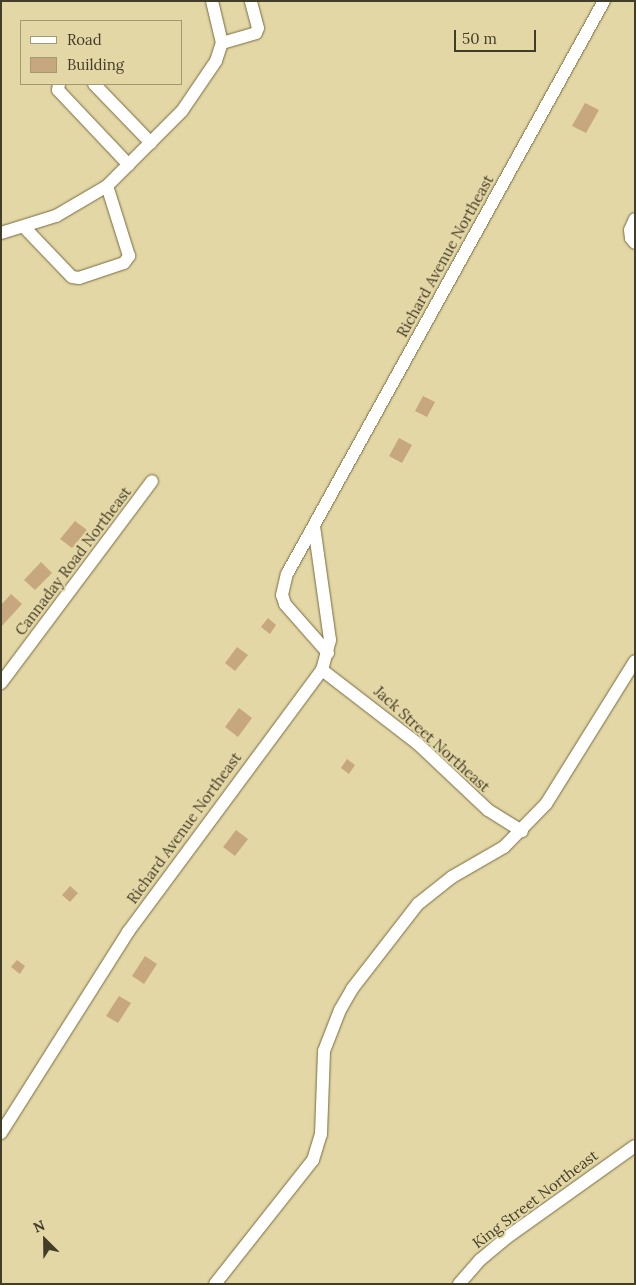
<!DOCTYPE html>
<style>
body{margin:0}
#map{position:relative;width:636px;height:1285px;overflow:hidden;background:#e4d7a6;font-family:Lora,serif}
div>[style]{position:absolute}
.building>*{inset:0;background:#c6a77e}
.roads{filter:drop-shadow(0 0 1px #786b3e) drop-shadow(0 0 1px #786b3e)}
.minor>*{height:12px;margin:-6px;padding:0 6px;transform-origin:6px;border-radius:6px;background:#fff}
span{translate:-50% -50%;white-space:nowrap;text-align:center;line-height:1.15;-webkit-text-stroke:4px #e4d7a6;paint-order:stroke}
.street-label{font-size:15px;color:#423d29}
.frame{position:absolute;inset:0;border:2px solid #423d29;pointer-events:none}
.legend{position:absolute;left:20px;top:20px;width:162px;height:65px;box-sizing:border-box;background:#e4d7a6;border:1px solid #a39974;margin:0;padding:6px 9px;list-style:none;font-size:15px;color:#423d29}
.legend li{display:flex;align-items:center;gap:10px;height:25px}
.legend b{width:25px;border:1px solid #a39974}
.north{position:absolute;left:20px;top:1215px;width:50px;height:50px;-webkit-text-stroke:4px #e4d7a6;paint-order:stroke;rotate:337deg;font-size:14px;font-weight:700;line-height:20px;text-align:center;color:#423d29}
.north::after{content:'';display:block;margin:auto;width:18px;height:22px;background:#423d29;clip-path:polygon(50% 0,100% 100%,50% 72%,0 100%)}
.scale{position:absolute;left:454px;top:30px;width:82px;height:22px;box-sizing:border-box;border:2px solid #423d29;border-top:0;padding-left:6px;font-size:15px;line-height:18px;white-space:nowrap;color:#423d29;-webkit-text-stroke:4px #e4d7a6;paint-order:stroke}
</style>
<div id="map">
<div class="building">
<div style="clip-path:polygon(585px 103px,599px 110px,586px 133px,572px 126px)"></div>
<div style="clip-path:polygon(423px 396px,435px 402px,427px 417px,415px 411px)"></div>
<div style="clip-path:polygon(399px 438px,412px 445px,402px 463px,389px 456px)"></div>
<div style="clip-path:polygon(75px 521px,87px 530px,72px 548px,60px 539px)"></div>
<div style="clip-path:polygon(41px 562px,52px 573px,35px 590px,24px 580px)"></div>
<div style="clip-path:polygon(11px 594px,22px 604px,1px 627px,1px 605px)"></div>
<div style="clip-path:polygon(268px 618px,276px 625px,270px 634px,261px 627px)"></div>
<div style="clip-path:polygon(237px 647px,248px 655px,235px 671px,225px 663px)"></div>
<div style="clip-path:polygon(239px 708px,252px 718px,238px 737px,225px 727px)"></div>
<div style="clip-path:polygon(347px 759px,355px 765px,349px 774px,341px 768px)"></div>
<div style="clip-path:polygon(236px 830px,248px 839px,235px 856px,223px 847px)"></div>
<div style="clip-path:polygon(70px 886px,78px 893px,70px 902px,62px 895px)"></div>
<div style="clip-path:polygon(145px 956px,157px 964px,144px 984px,132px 976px)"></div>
<div style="clip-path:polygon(17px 960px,25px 966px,20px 974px,11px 967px)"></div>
<div style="clip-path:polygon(119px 996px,131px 1003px,118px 1023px,106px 1016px)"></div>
</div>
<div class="roads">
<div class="minor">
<div style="left:212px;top:1px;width:43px;rotate:76.6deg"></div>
<div style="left:222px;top:43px;width:35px;rotate:-16deg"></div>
<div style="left:256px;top:33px;width:5px;rotate:-68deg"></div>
<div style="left:258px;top:28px;width:28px;rotate:-105deg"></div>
<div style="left:59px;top:84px;width:6px;rotate:99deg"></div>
<div style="left:58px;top:90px;width:103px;rotate:46.6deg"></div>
<div style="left:94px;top:84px;width:82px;rotate:46deg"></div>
<div style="left:635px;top:219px;width:12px;rotate:114deg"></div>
<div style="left:630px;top:230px;width:8px;rotate:83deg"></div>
<div style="left:631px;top:238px;width:6px;rotate:51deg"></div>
<div style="left:24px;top:227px;width:69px;rotate:46.2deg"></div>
<div style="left:72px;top:277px;width:7px;rotate:8deg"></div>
<div style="left:79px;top:278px;width:47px;rotate:-18.4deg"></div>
<div style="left:124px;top:263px;width:9px;rotate:-54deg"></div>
<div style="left:129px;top:256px;width:73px;rotate:-107.4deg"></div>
<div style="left:1px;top:233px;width:58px;rotate:-17.2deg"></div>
<div style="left:56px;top:216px;width:59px;rotate:-30.5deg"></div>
<div style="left:107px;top:186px;width:106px;rotate:-45deg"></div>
<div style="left:182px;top:111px;width:60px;rotate:-55.8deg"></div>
<div style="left:216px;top:61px;width:19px;rotate:-72deg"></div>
<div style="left:328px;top:653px;width:65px;rotate:-131.3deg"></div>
<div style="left:285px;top:604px;width:9px;rotate:-108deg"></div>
<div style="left:282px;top:595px;width:22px;rotate:-77deg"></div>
<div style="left:287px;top:574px;width:655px;rotate:-61.05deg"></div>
<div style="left:322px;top:670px;width:121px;rotate:37.6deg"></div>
<div style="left:418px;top:744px;width:96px;rotate:43.3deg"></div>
<div style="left:488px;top:810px;width:40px;rotate:32deg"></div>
<div style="left:1px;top:683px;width:252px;rotate:-53.2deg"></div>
<div style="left:1px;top:1133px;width:238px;rotate:-57.7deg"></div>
<div style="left:128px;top:932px;width:326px;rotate:-53.5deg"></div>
<div style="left:322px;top:670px;width:31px;rotate:-75deg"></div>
<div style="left:330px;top:640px;width:115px;rotate:-98deg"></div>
<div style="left:215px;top:1284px;width:158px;rotate:-51.7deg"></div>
<div style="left:313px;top:1160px;width:27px;rotate:-73deg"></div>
<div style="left:321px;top:1134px;width:83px;rotate:-87.9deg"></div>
<div style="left:324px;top:1051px;width:44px;rotate:-68.7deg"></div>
<div style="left:340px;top:1010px;width:24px;rotate:-60deg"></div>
<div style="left:352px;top:989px;width:108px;rotate:-52.2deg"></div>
<div style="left:418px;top:904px;width:43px;rotate:-38.5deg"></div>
<div style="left:452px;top:877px;width:60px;rotate:-30deg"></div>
<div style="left:504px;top:847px;width:60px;rotate:-45.7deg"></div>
<div style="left:546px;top:804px;width:168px;rotate:-58.1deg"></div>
<div style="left:459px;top:1284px;width:32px;rotate:-49deg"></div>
<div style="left:480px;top:1260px;width:34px;rotate:-40deg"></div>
<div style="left:506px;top:1238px;width:158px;rotate:-35.5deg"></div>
</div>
</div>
<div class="street-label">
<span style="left:445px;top:256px;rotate:-61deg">Richard Avenue Northeast</span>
<span style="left:73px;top:561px;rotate:-53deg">Cannaday Road Northeast</span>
<span style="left:432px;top:739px;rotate:42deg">Jack Street Northeast</span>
<span style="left:184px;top:828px;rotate:-54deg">Richard Avenue Northeast</span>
<span style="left:535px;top:1199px;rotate:-37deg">King Street Northeast</span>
</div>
<div class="frame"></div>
<ul class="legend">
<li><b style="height:6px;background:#fff"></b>Road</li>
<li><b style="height:14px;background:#c6a77e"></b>Building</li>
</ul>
<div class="north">N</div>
<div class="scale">50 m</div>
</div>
